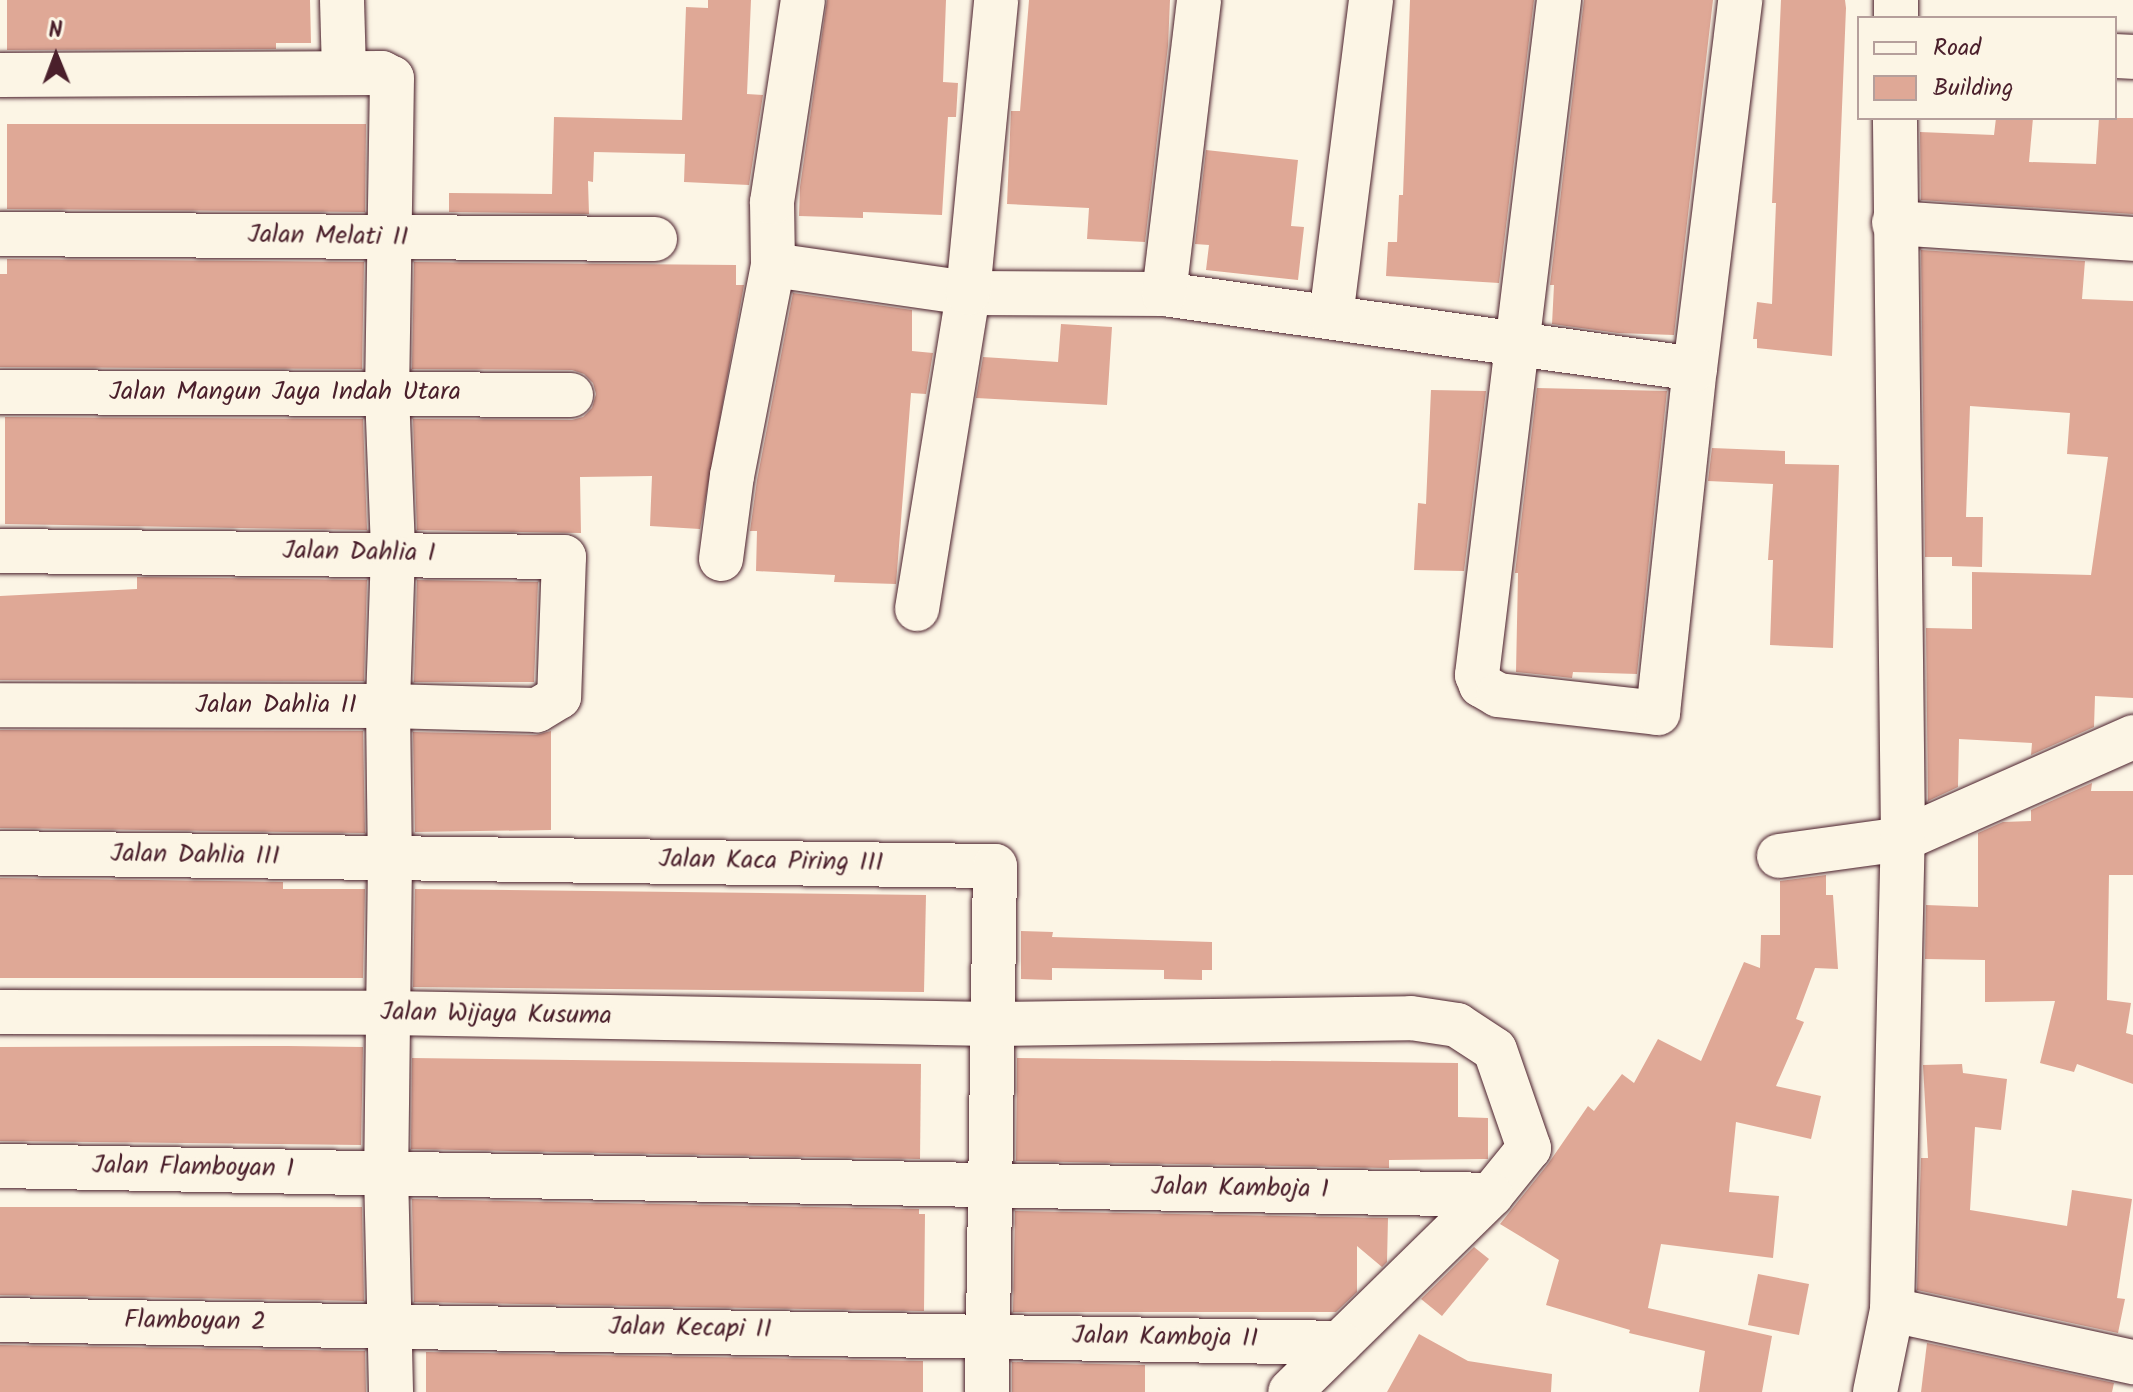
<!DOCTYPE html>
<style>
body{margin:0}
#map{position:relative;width:2133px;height:1392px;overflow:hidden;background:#fcf5e5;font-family:Kalam,sans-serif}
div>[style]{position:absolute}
.building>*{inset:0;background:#dfa896}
.roads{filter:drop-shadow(0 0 2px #4a1f2b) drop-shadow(0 0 2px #4a1f2b)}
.minor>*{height:44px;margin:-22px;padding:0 22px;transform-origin:22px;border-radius:22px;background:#fcf5e5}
span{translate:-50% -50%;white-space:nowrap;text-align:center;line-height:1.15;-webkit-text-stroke:8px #fcf5e5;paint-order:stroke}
.street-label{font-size:26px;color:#4a1f2b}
.legend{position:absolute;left:1857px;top:16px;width:260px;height:104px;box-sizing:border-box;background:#fcf5e5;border:2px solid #b59f9b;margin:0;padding:10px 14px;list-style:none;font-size:24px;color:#4a1f2b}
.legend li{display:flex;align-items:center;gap:16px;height:40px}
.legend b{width:40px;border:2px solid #b59f9b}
.north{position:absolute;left:16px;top:16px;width:80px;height:80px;-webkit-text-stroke:6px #fcf5e5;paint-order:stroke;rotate:359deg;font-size:22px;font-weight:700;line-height:32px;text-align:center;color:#4a1f2b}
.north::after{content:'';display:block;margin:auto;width:28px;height:36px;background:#4a1f2b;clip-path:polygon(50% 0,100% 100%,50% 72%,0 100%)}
</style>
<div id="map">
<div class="building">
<div style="clip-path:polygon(7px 0,310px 0,311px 43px,276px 43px,276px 49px,7px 50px)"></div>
<div style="clip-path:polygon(708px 0,751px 0,747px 94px,763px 95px,749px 185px,684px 182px,685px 154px,594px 152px,593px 182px,588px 181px,589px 214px,449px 212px,449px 193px,552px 194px,554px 117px,682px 120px,686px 7px,708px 8px)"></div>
<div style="clip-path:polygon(827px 0,946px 0,943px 82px,958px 83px,956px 117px,948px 117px,942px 215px,863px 212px,863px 218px,799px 216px,800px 187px)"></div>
<div style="clip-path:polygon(1029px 0,1170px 0,1168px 46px,1145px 242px,1087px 239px,1089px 208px,1007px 204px,1011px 111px,1020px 111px)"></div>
<div style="clip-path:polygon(1410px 0,1534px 0,1499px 283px,1386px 276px,1388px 242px,1397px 242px,1399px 195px,1403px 195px)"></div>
<div style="clip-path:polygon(1584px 0,1713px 0,1674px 335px,1618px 333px,1552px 324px,1554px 285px,1550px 285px)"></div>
<div style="clip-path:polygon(1781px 0,1845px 0,1846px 8px,1832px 356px,1757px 348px,1757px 339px,1753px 339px,1757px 302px,1772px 304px,1776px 203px,1772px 203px)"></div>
<div style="clip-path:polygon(1996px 118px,2033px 118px,2029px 162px,2096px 164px,2099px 118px,2133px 118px,2133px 214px,1921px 200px,1920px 132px,1994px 135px)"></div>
<div style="clip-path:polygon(7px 124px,366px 124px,365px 212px,7px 209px)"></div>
<div style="clip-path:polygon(1206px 150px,1298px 160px,1291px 226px,1304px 227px,1298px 280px,1206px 270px,1209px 245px,1195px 244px)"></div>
<div style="clip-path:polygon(1921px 250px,2085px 261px,2082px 299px,2133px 301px,2133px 698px,2095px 696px,2094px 727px,2031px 755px,2032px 743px,1959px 739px,1958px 787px,1928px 801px,1926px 628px,1972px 629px,1972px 572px,2091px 575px,2108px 457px,2067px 454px,2070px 413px,1970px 406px,1966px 517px,1983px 517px,1982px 567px,1952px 566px,1952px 557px,1925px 557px)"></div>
<div style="clip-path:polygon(7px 259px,364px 262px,362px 369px,0 367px,0 274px,7px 274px)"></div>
<div style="clip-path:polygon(414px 262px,736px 265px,736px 285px,744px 285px,700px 529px,650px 526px,652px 476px,580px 477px,581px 533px,417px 530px,413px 419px,572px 420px,583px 417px,592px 408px,596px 394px,593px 383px,584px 374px,572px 370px,412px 369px)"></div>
<div style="clip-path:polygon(793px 293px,912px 310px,912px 351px,933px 353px,926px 394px,911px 393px,896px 584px,834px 582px,835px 575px,756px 571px,757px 531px,750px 531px,757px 480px)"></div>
<div style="clip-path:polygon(1061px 324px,1112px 327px,1107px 405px,976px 398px,983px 357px,1058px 362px)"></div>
<div style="clip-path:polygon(1537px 388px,1667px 391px,1637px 674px,1573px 672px,1572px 678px,1516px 672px,1518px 573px,1515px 573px)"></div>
<div style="clip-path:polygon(1431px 390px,1486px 391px,1464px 571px,1414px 570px,1418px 503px,1426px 504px)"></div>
<div style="clip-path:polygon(5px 417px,363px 419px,367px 530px,5px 524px)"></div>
<div style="clip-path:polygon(1712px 448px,1785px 451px,1785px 464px,1839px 465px,1833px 648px,1770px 645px,1773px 560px,1768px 560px,1773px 484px,1708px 481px)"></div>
<div style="clip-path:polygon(137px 577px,367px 580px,364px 681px,0 680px,0 596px,137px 589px)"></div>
<div style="clip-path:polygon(417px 580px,538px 582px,534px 682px,414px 682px)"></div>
<div style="clip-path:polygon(0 730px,363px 731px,365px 833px,0 828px)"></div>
<div style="clip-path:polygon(551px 731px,551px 830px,415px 832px,413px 732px,536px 735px)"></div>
<div style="clip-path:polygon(2092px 783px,2091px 791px,2133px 791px,2133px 875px,2109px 875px,2107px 1000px,2131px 1003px,2126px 1033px,2133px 1035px,2133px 1084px,2077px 1064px,2074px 1072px,2040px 1063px,2055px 1001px,1985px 1002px,1985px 960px,1925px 959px,1926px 905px,1978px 907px,1978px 833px,2003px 822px,2031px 821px,2031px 810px)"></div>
<div style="clip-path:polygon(1826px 875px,1826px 895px,1833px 895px,1838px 969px,1815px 968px,1796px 1019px,1804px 1022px,1776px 1086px,1821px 1096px,1811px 1139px,1736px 1122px,1729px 1192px,1779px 1196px,1773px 1258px,1661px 1244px,1648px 1308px,1772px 1336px,1762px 1392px,1699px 1392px,1705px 1351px,1629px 1333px,1630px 1330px,1546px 1305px,1559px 1260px,1500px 1224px,1548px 1164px,1588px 1106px,1594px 1111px,1622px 1074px,1634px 1083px,1658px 1039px,1701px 1061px,1744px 962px,1760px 968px,1761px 935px,1780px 935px,1780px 881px)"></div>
<div style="clip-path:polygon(0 878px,283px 882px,283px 889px,365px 889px,363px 978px,0 978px)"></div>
<div style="clip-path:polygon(415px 889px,926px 895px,924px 992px,413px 987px)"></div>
<div style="clip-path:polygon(1021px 931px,1053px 932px,1052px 937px,1212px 942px,1212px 970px,1202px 970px,1202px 980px,1164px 979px,1164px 970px,1052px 968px,1052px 980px,1021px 979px)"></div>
<div style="clip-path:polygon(288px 1046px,363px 1047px,361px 1145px,0 1141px,0 1047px)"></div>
<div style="clip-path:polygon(412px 1058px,921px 1064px,920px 1159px,411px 1149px)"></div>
<div style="clip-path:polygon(1017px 1058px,1458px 1063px,1458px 1117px,1488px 1118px,1488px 1159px,1389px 1160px,1389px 1168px,1016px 1161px)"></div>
<div style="clip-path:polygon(1962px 1064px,1963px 1073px,2007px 1079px,2001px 1130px,1975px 1127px,1970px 1210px,2067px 1226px,2072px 1190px,2132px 1199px,2117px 1298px,2125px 1299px,2118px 1333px,1917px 1290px,1921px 1158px,1928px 1158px,1923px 1065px)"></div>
<div style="clip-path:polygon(412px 1199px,919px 1209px,919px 1214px,925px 1214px,924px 1311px,414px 1302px)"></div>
<div style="clip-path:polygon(0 1207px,362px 1207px,364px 1301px,0 1295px)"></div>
<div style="clip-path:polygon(1015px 1211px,1388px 1218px,1387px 1262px,1382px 1267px,1357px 1246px,1357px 1292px,1336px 1312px,1013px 1312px)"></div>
<div style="clip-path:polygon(1474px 1247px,1489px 1259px,1442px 1316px,1421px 1299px)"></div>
<div style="clip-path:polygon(1758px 1274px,1809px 1284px,1799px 1335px,1748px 1325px)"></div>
<div style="clip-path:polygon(1419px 1334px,1468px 1361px,1552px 1374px,1551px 1392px,1387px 1392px)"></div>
<div style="clip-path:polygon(1927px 1343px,2114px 1383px,2112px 1392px,1921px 1392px)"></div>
<div style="clip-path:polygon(0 1345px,365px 1351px,366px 1392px,0 1392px)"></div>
<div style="clip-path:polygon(426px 1352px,923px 1361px,923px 1392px,426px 1392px)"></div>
<div style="clip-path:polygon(1012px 1362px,1145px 1365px,1145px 1392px,1012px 1392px)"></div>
</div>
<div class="roads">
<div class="minor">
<div style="left:342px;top:0;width:73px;rotate:88.4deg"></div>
<div style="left:1559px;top:0;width:680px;rotate:96.93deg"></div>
<div style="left:1477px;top:675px;width:11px;rotate:68deg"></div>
<div style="left:1481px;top:685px;width:20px;rotate:30deg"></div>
<div style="left:1498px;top:695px;width:161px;rotate:6.4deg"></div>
<div style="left:1658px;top:713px;width:346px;rotate:-83.9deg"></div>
<div style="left:1695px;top:369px;width:372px;rotate:-83deg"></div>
<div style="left:1896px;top:0;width:18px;rotate:90deg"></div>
<div style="left:2115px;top:56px;width:18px;rotate:3deg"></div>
<div style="left:0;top:75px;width:382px;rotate:-0.3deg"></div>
<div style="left:382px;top:73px;width:11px;rotate:27deg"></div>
<div style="left:392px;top:78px;width:315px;rotate:90.9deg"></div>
<div style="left:387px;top:393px;width:159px;rotate:87.8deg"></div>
<div style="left:393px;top:552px;width:154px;rotate:91.9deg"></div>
<div style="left:388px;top:706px;width:153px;rotate:89.3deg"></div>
<div style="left:390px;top:859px;width:312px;rotate:90.7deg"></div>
<div style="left:386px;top:1171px;width:221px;rotate:88.7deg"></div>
<div style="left:1894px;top:223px;width:240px;rotate:3.8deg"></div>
<div style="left:0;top:234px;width:655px;rotate:0.44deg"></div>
<div style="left:773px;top:265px;width:197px;rotate:8.2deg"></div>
<div style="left:968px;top:293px;width:196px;rotate:0.3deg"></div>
<div style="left:1164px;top:294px;width:536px;rotate:8.04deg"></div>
<div style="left:1164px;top:294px;width:296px;rotate:-83.2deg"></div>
<div style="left:1331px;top:317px;width:320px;rotate:-82.8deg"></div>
<div style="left:0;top:392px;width:571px;rotate:0.3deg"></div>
<div style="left:0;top:551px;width:564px;rotate:0.61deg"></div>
<div style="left:564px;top:557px;width:140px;rotate:92deg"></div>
<div style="left:559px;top:697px;width:26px;rotate:149deg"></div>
<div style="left:537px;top:710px;width:149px;rotate:-178.5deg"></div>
<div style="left:388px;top:706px;width:388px;rotate:-179.9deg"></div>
<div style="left:721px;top:559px;width:84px;rotate:-82.5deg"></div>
<div style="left:732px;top:476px;width:215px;rotate:-79deg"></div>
<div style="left:773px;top:265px;width:63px;rotate:-90.9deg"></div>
<div style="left:772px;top:202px;width:204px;rotate:-81.3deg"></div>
<div style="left:917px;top:609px;width:320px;rotate:-80.8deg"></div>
<div style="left:968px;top:293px;width:294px;rotate:-84.5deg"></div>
<div style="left:0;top:853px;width:995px;rotate:0.75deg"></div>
<div style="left:995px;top:866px;width:526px;rotate:90.87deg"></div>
<div style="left:1779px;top:856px;width:125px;rotate:-7.8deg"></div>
<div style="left:1903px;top:839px;width:252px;rotate:-23.9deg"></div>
<div style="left:0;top:1012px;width:388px;rotate:0.1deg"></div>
<div style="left:388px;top:1013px;width:603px;rotate:1.05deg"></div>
<div style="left:991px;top:1024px;width:420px;rotate:-0.8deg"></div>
<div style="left:1411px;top:1018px;width:47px;rotate:8.7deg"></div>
<div style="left:1457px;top:1025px;width:45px;rotate:33.3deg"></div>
<div style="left:1495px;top:1050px;width:104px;rotate:70.9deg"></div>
<div style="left:1529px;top:1148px;width:60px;rotate:129deg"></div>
<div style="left:1491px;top:1195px;width:281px;rotate:135.6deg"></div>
<div style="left:0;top:1166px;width:1491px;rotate:1.11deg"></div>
<div style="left:1892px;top:1310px;width:247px;rotate:12.2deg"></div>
<div style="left:0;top:1320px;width:1340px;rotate:0.98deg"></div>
<div style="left:1875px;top:1392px;width:84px;rotate:-78.3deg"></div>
<div style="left:1892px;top:1310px;width:471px;rotate:-88.7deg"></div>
<div style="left:1903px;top:839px;width:721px;rotate:-90.64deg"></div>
</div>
</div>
<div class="street-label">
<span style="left:328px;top:237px;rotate:1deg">Jalan Melati II</span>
<span style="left:285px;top:393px">Jalan Mangun Jaya Indah Utara</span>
<span style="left:359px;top:553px;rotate:1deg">Jalan Dahlia I</span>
<span style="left:276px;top:706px">Jalan Dahlia II</span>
<span style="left:195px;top:856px;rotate:1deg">Jalan Dahlia III</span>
<span style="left:771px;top:862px;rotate:1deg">Jalan Kaca Piring III</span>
<span style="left:496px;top:1015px;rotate:1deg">Jalan Wijaya Kusuma</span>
<span style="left:193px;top:1168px;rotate:1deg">Jalan Flamboyan 1</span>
<span style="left:1240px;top:1189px;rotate:1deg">Jalan Kamboja 1</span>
<span style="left:195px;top:1322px;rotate:1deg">Flamboyan 2</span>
<span style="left:690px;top:1329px;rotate:1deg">Jalan Kecapi II</span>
<span style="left:1165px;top:1338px;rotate:1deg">Jalan Kamboja II</span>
</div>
<ul class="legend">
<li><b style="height:10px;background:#fcf5e5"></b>Road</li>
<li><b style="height:22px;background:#dfa896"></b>Building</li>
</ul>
<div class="north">N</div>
</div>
